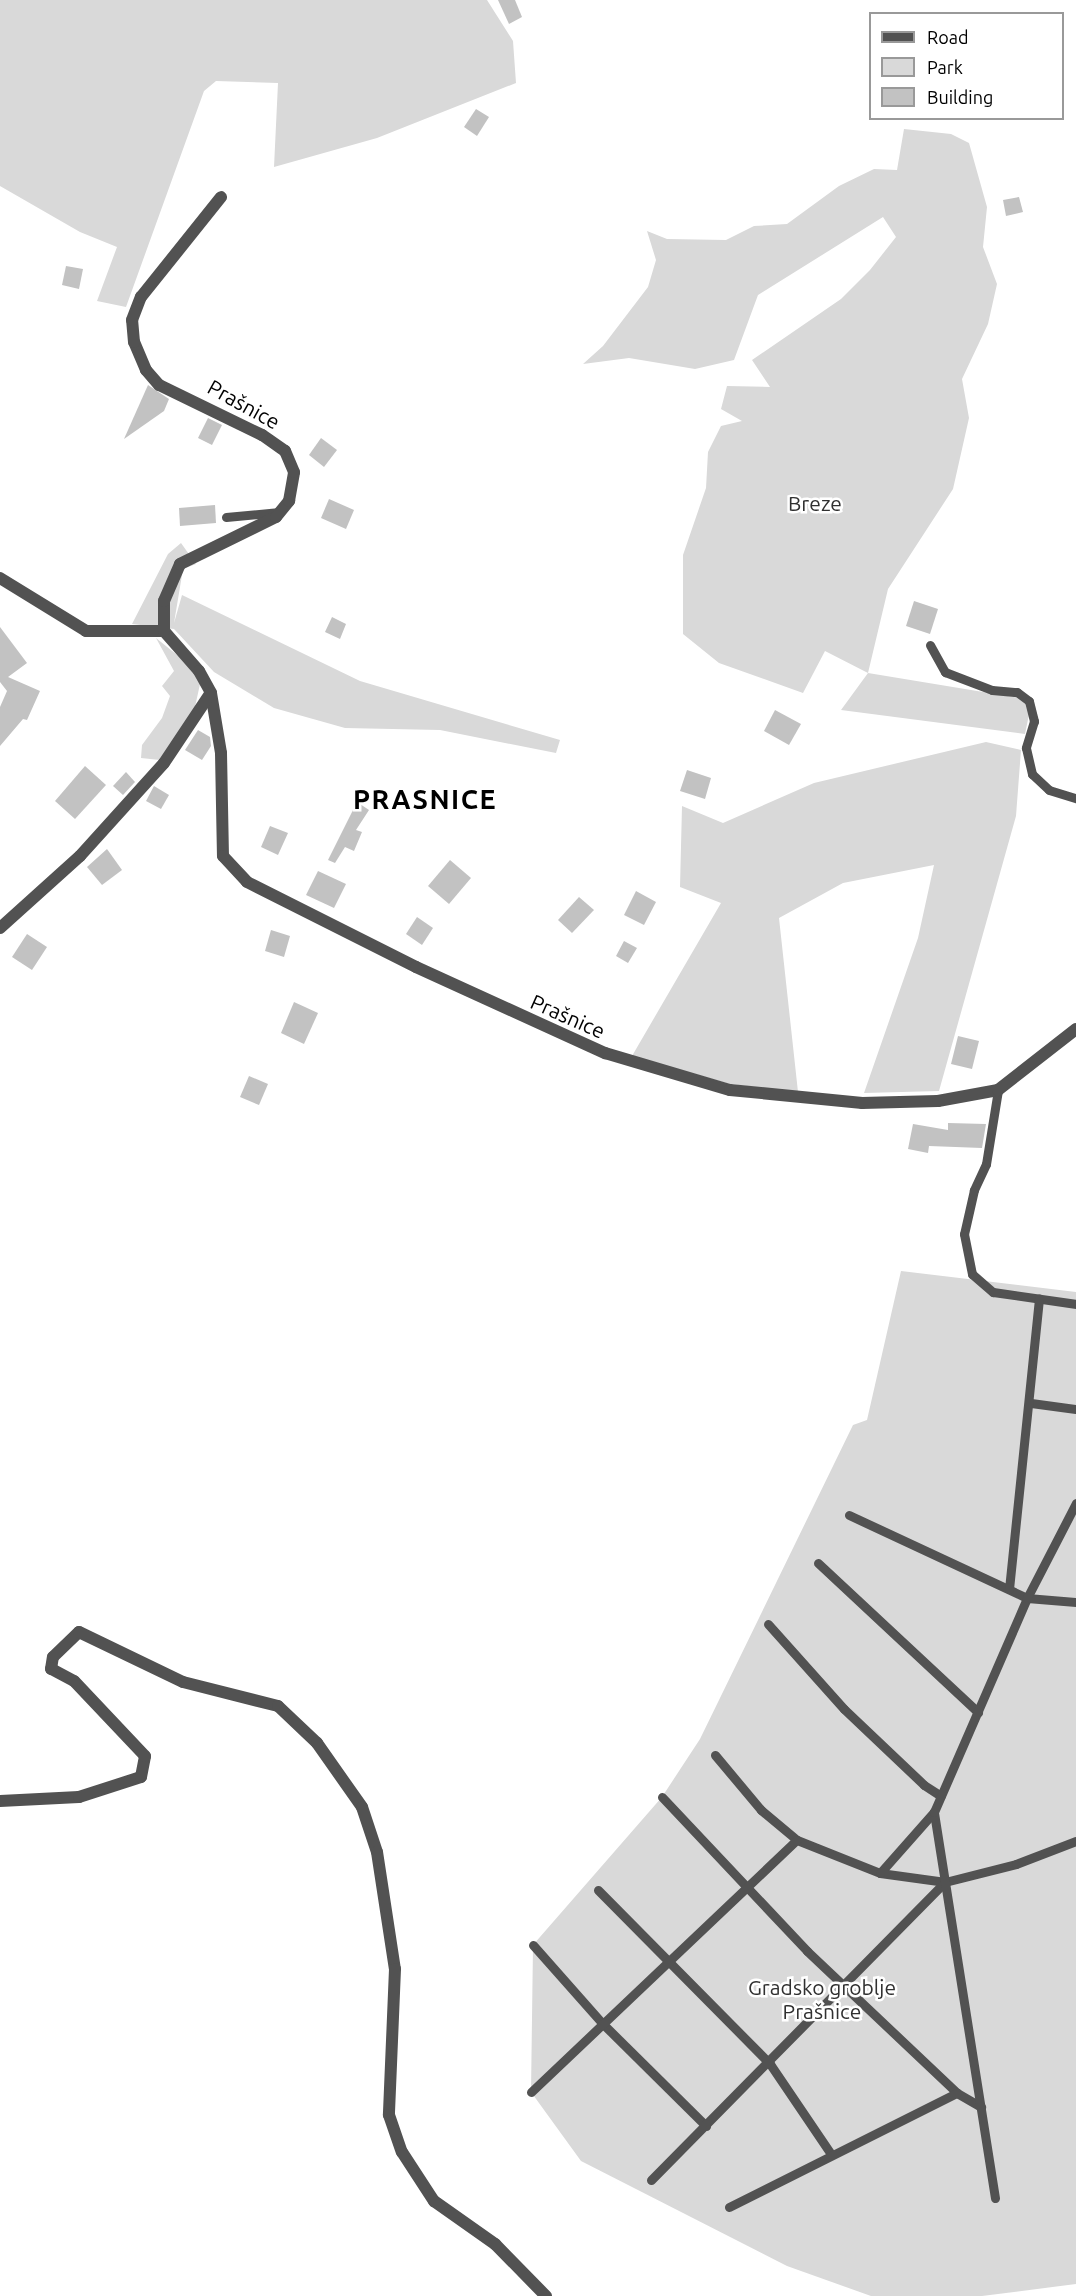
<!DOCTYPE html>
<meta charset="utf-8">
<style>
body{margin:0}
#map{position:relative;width:1076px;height:2296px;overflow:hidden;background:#fff;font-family:Ubuntu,sans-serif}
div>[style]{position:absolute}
.green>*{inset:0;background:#d9d9d9}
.building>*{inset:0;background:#c2c2c2}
.lane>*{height:9px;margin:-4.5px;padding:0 4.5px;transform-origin:4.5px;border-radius:4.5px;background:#525252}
.street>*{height:12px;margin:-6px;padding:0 6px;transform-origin:6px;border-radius:6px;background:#525252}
span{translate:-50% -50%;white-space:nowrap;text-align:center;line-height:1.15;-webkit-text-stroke:5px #fff;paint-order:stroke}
.street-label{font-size:21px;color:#000}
.park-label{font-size:21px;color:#303030}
.district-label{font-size:27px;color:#000;font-weight:700;letter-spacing:1.5px}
.legend{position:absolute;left:869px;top:12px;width:195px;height:108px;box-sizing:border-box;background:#fff;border:2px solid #999;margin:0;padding:8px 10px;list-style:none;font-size:18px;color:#000}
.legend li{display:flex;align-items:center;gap:12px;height:30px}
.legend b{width:30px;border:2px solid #999}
</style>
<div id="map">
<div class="green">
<div style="clip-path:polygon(0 0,487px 0,513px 41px,516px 83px,377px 138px,274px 167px,278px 83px,216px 81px,204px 91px,126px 307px,97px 301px,117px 247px,80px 232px,0 186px)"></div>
<div style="clip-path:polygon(904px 129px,951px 134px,969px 143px,987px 207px,983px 247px,997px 284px,988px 324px,962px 379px,969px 418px,953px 489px,888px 589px,868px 673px,1032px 700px,1025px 734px,841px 710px,868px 673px,825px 651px,803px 693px,719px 663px,683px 634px,683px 555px,706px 488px,708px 452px,721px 426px,742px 421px,721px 409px,727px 386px,770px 387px,752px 360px,841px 299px,870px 270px,896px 237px,883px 217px,758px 295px,734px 360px,695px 369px,629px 358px,583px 364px,603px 346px,648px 287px,656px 260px,647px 231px,667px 239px,726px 240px,754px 226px,787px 224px,839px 186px,874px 169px,897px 170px)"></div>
<div style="clip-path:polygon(181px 543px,196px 564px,183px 569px,174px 623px,182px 595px,360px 681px,560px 740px,556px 753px,440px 730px,345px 728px,274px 708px,214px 672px,174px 629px,132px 624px,168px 554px)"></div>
<div style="clip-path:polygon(156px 638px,202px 675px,193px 716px,160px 760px,141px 758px,142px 745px,162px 718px,170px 696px,162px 686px,174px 671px)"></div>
<div style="clip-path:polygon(986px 742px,1021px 750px,1016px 816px,939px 1091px,864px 1093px,918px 938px,934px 865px,843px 883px,779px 918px,798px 1092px,730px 1084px,632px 1056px,721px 903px,680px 887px,682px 806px,723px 823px,814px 783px)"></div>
<div style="clip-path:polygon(901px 1271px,1076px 1292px,1076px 2284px,982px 2296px,871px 2296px,787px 2266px,581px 2161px,531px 2092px,533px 1945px,662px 1797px,700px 1739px,853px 1425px,867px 1420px)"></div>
</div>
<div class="building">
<div style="clip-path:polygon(498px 0,515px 0,522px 17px,509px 24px)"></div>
<div style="clip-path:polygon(476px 109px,489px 117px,477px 136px,464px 127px)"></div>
<div style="clip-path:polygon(1019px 197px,1023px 212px,1006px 216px,1003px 200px)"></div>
<div style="clip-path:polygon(66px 266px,83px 269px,79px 289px,62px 285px)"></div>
<div style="clip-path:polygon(148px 385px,169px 399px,164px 411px,124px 439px)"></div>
<div style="clip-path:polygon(208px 418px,222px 425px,212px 445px,198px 438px)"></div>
<div style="clip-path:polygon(321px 438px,337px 450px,324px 467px,309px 455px)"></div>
<div style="clip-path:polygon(329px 499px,354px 510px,346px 529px,321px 518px)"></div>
<div style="clip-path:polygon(215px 505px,216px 523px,180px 526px,179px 508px)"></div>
<div style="clip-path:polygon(914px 601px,938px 609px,930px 634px,906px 626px)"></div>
<div style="clip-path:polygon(332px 617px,346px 624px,340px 639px,325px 632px)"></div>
<div style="clip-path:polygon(0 627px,27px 663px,8px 677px,40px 691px,27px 720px,23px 719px,0 746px,0 707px,7px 691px,0 682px)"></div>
<div style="clip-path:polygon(775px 710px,801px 724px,789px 745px,764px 731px)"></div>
<div style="clip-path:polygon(198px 730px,210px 737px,211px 746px,202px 760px,185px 750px)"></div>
<div style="clip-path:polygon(85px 766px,106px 785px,75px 819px,55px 801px)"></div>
<div style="clip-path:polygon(687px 770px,711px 778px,705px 799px,680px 791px)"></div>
<div style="clip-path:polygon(126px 772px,135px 782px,123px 795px,113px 786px)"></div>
<div style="clip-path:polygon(154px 786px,169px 795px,161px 809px,146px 801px)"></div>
<div style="clip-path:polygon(357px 802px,369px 810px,356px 830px,362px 832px,354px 851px,345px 847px,335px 863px,328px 860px)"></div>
<div style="clip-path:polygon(270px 826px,288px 833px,278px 855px,261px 847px)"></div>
<div style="clip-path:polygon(107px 849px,122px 870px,102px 885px,87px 867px)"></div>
<div style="clip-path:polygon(450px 860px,471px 878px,449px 904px,428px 886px)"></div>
<div style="clip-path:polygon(318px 871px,346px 884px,334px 908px,306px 895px)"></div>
<div style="clip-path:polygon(636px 891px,656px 902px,644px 925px,624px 915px)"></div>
<div style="clip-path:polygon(579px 897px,594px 910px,572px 933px,558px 920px)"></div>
<div style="clip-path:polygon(417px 917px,433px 928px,422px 945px,406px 934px)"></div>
<div style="clip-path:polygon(271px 930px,290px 936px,284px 957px,265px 951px)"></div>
<div style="clip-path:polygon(27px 934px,47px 947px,32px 970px,12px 957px)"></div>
<div style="clip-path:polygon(624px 941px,637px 948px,628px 963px,616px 956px)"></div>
<div style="clip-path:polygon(294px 1002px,318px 1013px,304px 1044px,281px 1033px)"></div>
<div style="clip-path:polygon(958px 1036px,979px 1041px,972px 1069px,951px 1064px)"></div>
<div style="clip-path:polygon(249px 1076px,268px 1084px,259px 1105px,240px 1097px)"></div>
<div style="clip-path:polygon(948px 1123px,986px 1124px,982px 1148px,929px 1146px,928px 1153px,908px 1149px,913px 1124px,948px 1130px)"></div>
</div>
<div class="lane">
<div style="left:226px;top:517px;width:54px;rotate:-5.3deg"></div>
<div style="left:930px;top:645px;width:31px;rotate:61deg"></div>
<div style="left:945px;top:672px;width:50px;rotate:21deg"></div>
<div style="left:992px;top:690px;width:25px;rotate:5deg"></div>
<div style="left:1017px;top:692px;width:15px;rotate:37deg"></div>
<div style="left:1029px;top:701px;width:21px;rotate:76deg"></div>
<div style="left:1034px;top:721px;width:28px;rotate:107deg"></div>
<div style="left:1026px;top:748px;width:27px;rotate:77deg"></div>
<div style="left:1032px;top:774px;width:23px;rotate:43deg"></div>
<div style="left:1049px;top:790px;width:28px;rotate:17deg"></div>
<div style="left:998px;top:1090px;width:75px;rotate:99.2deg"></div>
<div style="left:986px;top:1164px;width:29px;rotate:115deg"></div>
<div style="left:974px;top:1190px;width:45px;rotate:102.8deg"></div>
<div style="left:964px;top:1234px;width:41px;rotate:78.7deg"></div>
<div style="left:972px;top:1274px;width:28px;rotate:41deg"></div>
<div style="left:993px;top:1292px;width:84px;rotate:8.2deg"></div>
<div style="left:1031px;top:1403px;width:45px;rotate:7.6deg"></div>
<div style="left:849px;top:1515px;width:196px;rotate:25deg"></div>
<div style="left:1027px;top:1598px;width:49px;rotate:4.7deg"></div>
<div style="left:818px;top:1563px;width:219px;rotate:43deg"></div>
<div style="left:1009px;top:1589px;width:292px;rotate:-84.1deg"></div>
<div style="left:768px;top:1624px;width:114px;rotate:48.2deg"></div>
<div style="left:844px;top:1709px;width:110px;rotate:43.5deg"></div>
<div style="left:924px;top:1785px;width:20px;rotate:33deg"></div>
<div style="left:715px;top:1755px;width:72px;rotate:50.1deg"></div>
<div style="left:761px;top:1810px;width:47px;rotate:39.8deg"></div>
<div style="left:797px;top:1840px;width:89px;rotate:21.7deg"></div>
<div style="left:880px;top:1873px;width:66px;rotate:7.9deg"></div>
<div style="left:945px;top:1882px;width:73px;rotate:-14.2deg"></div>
<div style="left:1016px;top:1864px;width:64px;rotate:-21deg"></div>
<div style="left:662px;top:1797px;width:212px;rotate:46.7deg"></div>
<div style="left:807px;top:1951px;width:207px;rotate:43.4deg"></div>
<div style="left:957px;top:2093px;width:28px;rotate:30deg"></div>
<div style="left:880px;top:1873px;width:81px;rotate:-48.5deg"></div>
<div style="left:598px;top:1890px;width:245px;rotate:45.3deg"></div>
<div style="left:770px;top:2064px;width:109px;rotate:55.9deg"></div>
<div style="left:533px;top:1945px;width:106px;rotate:48.5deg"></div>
<div style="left:603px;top:2024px;width:145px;rotate:44.7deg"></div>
<div style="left:531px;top:2092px;width:366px;rotate:-43.5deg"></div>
<div style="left:651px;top:2180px;width:419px;rotate:-45.4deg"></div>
<div style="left:995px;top:2198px;width:391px;rotate:-99deg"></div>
<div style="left:934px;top:1812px;width:233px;rotate:-66.5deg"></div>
<div style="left:1027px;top:1598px;width:107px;rotate:-62.7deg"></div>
<div style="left:729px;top:2207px;width:255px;rotate:-26.6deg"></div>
</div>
<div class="street">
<div style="left:0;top:578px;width:101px;rotate:31.6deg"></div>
<div style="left:86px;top:631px;width:78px"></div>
<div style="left:164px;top:631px;width:53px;rotate:48.8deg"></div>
<div style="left:199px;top:671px;width:25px;rotate:61deg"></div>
<div style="left:211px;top:693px;width:61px;rotate:80.5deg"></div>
<div style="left:221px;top:753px;width:103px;rotate:88.9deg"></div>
<div style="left:223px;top:856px;width:35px;rotate:47deg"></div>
<div style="left:247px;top:882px;width:189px;rotate:26.7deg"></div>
<div style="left:416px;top:967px;width:208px;rotate:24.5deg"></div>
<div style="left:605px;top:1053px;width:130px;rotate:16.5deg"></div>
<div style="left:730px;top:1090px;width:133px;rotate:5.6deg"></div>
<div style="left:862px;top:1103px;width:76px;rotate:-1.5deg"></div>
<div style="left:938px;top:1101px;width:61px;rotate:-10.4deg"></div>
<div style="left:998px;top:1090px;width:99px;rotate:-38deg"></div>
<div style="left:164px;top:631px;width:30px;rotate:-90deg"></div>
<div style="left:164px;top:601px;width:40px;rotate:-66.6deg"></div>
<div style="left:180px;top:564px;width:107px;rotate:-26.1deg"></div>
<div style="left:276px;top:517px;width:21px;rotate:-51deg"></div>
<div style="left:289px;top:501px;width:29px;rotate:-80deg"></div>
<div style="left:294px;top:472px;width:23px;rotate:-113deg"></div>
<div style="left:285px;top:451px;width:28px;rotate:-145deg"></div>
<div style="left:262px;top:435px;width:114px;rotate:-154.1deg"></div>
<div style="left:159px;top:385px;width:20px;rotate:-131deg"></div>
<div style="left:146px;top:370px;width:30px;rotate:-113deg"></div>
<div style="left:134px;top:342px;width:22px;rotate:-95deg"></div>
<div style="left:132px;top:320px;width:25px;rotate:-69deg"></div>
<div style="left:141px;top:297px;width:128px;rotate:-51.3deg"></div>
<div style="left:0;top:928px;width:108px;rotate:-42deg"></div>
<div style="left:80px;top:856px;width:125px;rotate:-47.9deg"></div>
<div style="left:164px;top:763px;width:83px;rotate:-56.3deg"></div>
<div style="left:0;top:1801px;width:79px;rotate:-2.9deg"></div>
<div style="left:79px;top:1797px;width:65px;rotate:-17.9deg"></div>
<div style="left:141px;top:1777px;width:21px;rotate:-79deg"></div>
<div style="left:145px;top:1756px;width:103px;rotate:-133.4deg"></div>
<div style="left:74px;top:1681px;width:26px;rotate:-152deg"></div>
<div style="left:51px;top:1669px;width:12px;rotate:-81deg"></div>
<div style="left:53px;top:1657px;width:36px;rotate:-44deg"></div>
<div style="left:79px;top:1632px;width:115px;rotate:25.7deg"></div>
<div style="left:183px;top:1682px;width:98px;rotate:14.2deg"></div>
<div style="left:278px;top:1706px;width:54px;rotate:43.5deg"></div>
<div style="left:317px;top:1743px;width:78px;rotate:54.9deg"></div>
<div style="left:362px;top:1807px;width:47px;rotate:71.6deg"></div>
<div style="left:377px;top:1852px;width:118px;rotate:81.3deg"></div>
<div style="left:395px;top:1969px;width:146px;rotate:92.4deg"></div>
<div style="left:389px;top:2115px;width:39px;rotate:71deg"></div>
<div style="left:402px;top:2152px;width:59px;rotate:56.9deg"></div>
<div style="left:434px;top:2201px;width:75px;rotate:35.2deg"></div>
<div style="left:495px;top:2244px;width:73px;rotate:45.6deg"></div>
</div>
<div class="street-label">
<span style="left:244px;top:404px;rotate:29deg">Prašnice</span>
<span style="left:568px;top:1016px;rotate:24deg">Prašnice</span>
</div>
<div class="park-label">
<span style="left:815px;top:503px">Breze</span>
<span style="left:822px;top:1999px">Gradsko groblje<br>Prašnice</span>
</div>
<div class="district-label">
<span style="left:425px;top:800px">PRASNICE</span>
</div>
<ul class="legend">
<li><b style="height:8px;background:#525252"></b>Road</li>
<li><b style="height:16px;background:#d9d9d9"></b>Park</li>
<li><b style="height:16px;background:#c2c2c2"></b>Building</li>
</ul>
</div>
